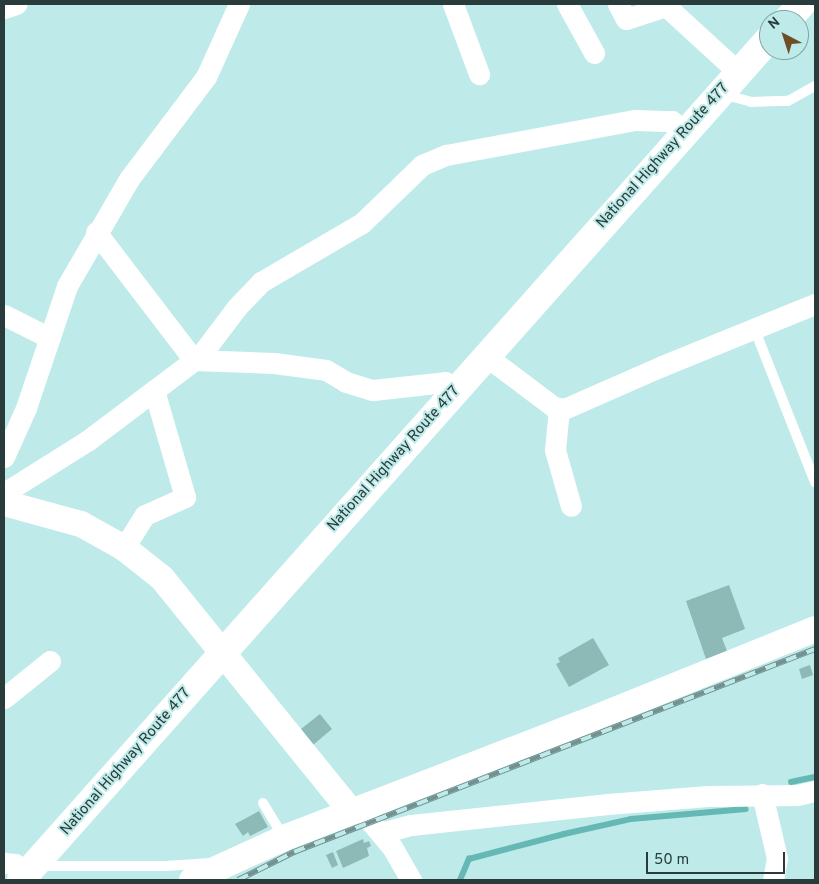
<!DOCTYPE html>
<style>
body{margin:0}
#map{position:relative;width:819px;height:884px;overflow:hidden;background:#beebe9;font-family:Overpass,sans-serif}
div>[style]{position:absolute}
.stream>*{height:5.5px;margin:-2.75px;padding:0 2.75px;transform-origin:2.75px;border-radius:2.75px;background:#66b8b5}
.building>*{inset:0;background:#8db9b7}
.service>*{height:10px;margin:-5px;padding:0 5px;transform-origin:5px;border-radius:5px;background:#fff}
.minor>*{height:21px;margin:-10.5px;padding:0 10.5px;transform-origin:10.5px;border-radius:10.5px;background:#fff}
.tertiary>*{height:26px;margin:-13px;padding:0 13px;transform-origin:13px;border-radius:13px;background:#fff}
.trunk>*{height:28px;margin:-14px;padding:0 14px;transform-origin:14px;border-radius:14px;background:#fff}
.rail>*{height:5.5px;margin-top:-2.75px;transform-origin:0;background:repeating-linear-gradient(90deg,#beebe9 0 11px,#729190 0 22px);box-sizing:border-box;border-block:1px solid #729190}
span{translate:-50% -50%;white-space:nowrap;text-align:center;line-height:1.15;-webkit-text-stroke:4px #beebe9;paint-order:stroke}
.street-label{font-size:15px;color:#293b3a}
.frame{position:absolute;inset:0;border:5px solid #293b3a;pointer-events:none}
.north{position:absolute;left:759px;top:10px;width:50px;height:50px;box-sizing:border-box;background:#beebe9;border:1px solid #82a5a3;border-radius:50%;rotate:320deg;font-size:14px;font-weight:700;line-height:20px;text-align:center;color:#293b3a}
.north::after{content:'';display:block;margin:auto;width:18px;height:22px;background:#6f4e25;clip-path:polygon(50% 0,100% 100%,50% 72%,0 100%)}
.scale{position:absolute;left:646px;top:852px;width:139px;height:22px;box-sizing:border-box;border:2px solid #293b3a;border-top:0;padding-left:6px;font-size:15px;line-height:18px;white-space:nowrap;color:#293b3a;-webkit-text-stroke:4px #beebe9;paint-order:stroke}
</style>
<div id="map">
<div class="stream">
<div style="left:791px;top:782px;width:25px;rotate:-12deg"></div>
<div style="left:460px;top:880px;width:23px;rotate:-67deg"></div>
<div style="left:469px;top:859px;width:98px;rotate:-14.7deg"></div>
<div style="left:564px;top:834px;width:69px;rotate:-12.6deg"></div>
<div style="left:631px;top:819px;width:115px;rotate:-5deg"></div>
</div>
<div class="building">
<div style="clip-path:polygon(729px 585px,745px 629px,722px 638px,727px 651px,706px 659px,686px 601px)"></div>
<div style="clip-path:polygon(593px 638px,609px 665px,569px 687px,556px 664px,560px 662px,558px 658px)"></div>
<div style="clip-path:polygon(810px 665px,813px 675px,802px 679px,799px 669px)"></div>
<div style="clip-path:polygon(320px 714px,332px 729px,313px 745px,301px 729px)"></div>
<div style="clip-path:polygon(259px 811px,268px 827px,250px 836px,248px 832px,243px 836px,235px 824px)"></div>
<div style="clip-path:polygon(363px 839px,364px 843px,369px 841px,371px 846px,367px 848px,369px 856px,343px 868px,336px 851px)"></div>
<div style="clip-path:polygon(333px 852px,338px 865px,332px 868px,326px 855px)"></div>
</div>
<div class="service">
<div style="left:722px;top:94px;width:30px;rotate:15deg"></div>
<div style="left:751px;top:102px;width:37px;rotate:-2deg"></div>
<div style="left:788px;top:101px;width:31px;rotate:-29deg"></div>
<div style="left:754px;top:328px;width:166px;rotate:68.4deg"></div>
<div style="left:263px;top:803px;width:41px;rotate:59deg"></div>
<div style="left:39px;top:866px;width:126px"></div>
<div style="left:165px;top:866px;width:46px;rotate:-3.7deg"></div>
</div>
<div class="minor">
<div style="left:453px;top:4px;width:75px;rotate:69.6deg"></div>
<div style="left:567px;top:4px;width:56px;rotate:61.1deg"></div>
<div style="left:618px;top:4px;width:17px;rotate:62deg"></div>
<div style="left:626px;top:19px;width:42px;rotate:-18deg"></div>
<div style="left:666px;top:6px;width:98px;rotate:42.5deg"></div>
<div style="left:4px;top:8px;width:13px;rotate:-18deg"></div>
<div style="left:96px;top:232px;width:161px;rotate:52.6deg"></div>
<div style="left:194px;top:360px;width:80px;rotate:2.1deg"></div>
<div style="left:274px;top:363px;width:52px;rotate:7.7deg"></div>
<div style="left:326px;top:370px;width:23px;rotate:31deg"></div>
<div style="left:346px;top:382px;width:28px;rotate:17deg"></div>
<div style="left:373px;top:390px;width:72px;rotate:-6.3deg"></div>
<div style="left:445px;top:382px;width:14px;rotate:21deg"></div>
<div style="left:4px;top:315px;width:51px;rotate:26.6deg"></div>
<div style="left:486px;top:356px;width:85px;rotate:36.9deg"></div>
<div style="left:554px;top:407px;width:10px;rotate:11deg"></div>
<div style="left:564px;top:409px;width:107px;rotate:-23.7deg"></div>
<div style="left:662px;top:366px;width:165px;rotate:-22.1deg"></div>
<div style="left:559px;top:408px;width:42px;rotate:95.4deg"></div>
<div style="left:555px;top:450px;width:58px;rotate:74.1deg"></div>
<div style="left:4px;top:457px;width:54px;rotate:-65.8deg"></div>
<div style="left:26px;top:408px;width:129px;rotate:-71.4deg"></div>
<div style="left:67px;top:286px;width:124px;rotate:-59.9deg"></div>
<div style="left:129px;top:179px;width:128px;rotate:-53deg"></div>
<div style="left:206px;top:77px;width:80px;rotate:-65.7deg"></div>
<div style="left:4px;top:493px;width:98px;rotate:-32.1deg"></div>
<div style="left:87px;top:441px;width:141px;rotate:-37deg"></div>
<div style="left:200px;top:356px;width:61px;rotate:-52.9deg"></div>
<div style="left:237px;top:307px;width:35px;rotate:-46deg"></div>
<div style="left:261px;top:282px;width:117px;rotate:-30.3deg"></div>
<div style="left:362px;top:223px;width:83px;rotate:-44deg"></div>
<div style="left:422px;top:165px;width:26px;rotate:-23deg"></div>
<div style="left:446px;top:155px;width:191px;rotate:-10.5deg"></div>
<div style="left:634px;top:120px;width:38px;rotate:2deg"></div>
<div style="left:672px;top:121px;width:17px;rotate:40deg"></div>
<div style="left:124px;top:548px;width:39px;rotate:-58deg"></div>
<div style="left:145px;top:515px;width:44px;rotate:-24.2deg"></div>
<div style="left:185px;top:497px;width:111px;rotate:-106.2deg"></div>
<div style="left:4px;top:698px;width:59px;rotate:-38.8deg"></div>
<div style="left:762px;top:794px;width:66px;rotate:76.8deg"></div>
<div style="left:777px;top:858px;width:22px;rotate:100deg"></div>
<div style="left:359px;top:808px;width:51px;rotate:49.8deg"></div>
<div style="left:392px;top:847px;width:38px;rotate:60deg"></div>
<div style="left:381px;top:833px;width:31px;rotate:-15deg"></div>
<div style="left:411px;top:825px;width:198px;rotate:-6.1deg"></div>
<div style="left:608px;top:804px;width:100px;rotate:-4.6deg"></div>
<div style="left:708px;top:796px;width:89px;rotate:-0.6deg"></div>
<div style="left:797px;top:795px;width:18px;rotate:-13deg"></div>
<div style="left:4px;top:863px;width:11px;rotate:5deg"></div>
<div style="left:15px;top:864px;width:16px;rotate:40deg"></div>
</div>
<div class="tertiary">
<div style="left:4px;top:503px;width:80px;rotate:15.3deg"></div>
<div style="left:81px;top:524px;width:49px;rotate:29.2deg"></div>
<div style="left:124px;top:548px;width:48px;rotate:38.3deg"></div>
<div style="left:162px;top:578px;width:300px;rotate:51deg"></div>
<div style="left:192px;top:880px;width:101px;rotate:-24.5deg"></div>
<div style="left:284px;top:838px;width:317px;rotate:-21.1deg"></div>
<div style="left:580px;top:724px;width:253px;rotate:-22deg"></div>
</div>
<div class="trunk">
<div style="left:787px;top:20px;width:22px;rotate:-47deg"></div>
<div style="left:21px;top:880px;width:1126px;rotate:-48.35deg"></div>
</div>
<div class="rail">
<div style="left:238px;top:880px;width:63px;rotate:-26.6deg"></div>
<div style="left:294px;top:852px;width:559px;rotate:-21.29deg"></div>
</div>
<div class="street-label">
<span style="left:663px;top:156px;rotate:-48deg">National Highway Route 477</span>
<span style="left:394px;top:459px;rotate:-48deg">National Highway Route 477</span>
<span style="left:126px;top:762px;rotate:-49deg">National Highway Route 477</span>
</div>
<div class="frame"></div>
<div class="north">N</div>
<div class="scale">50 m</div>
</div>
